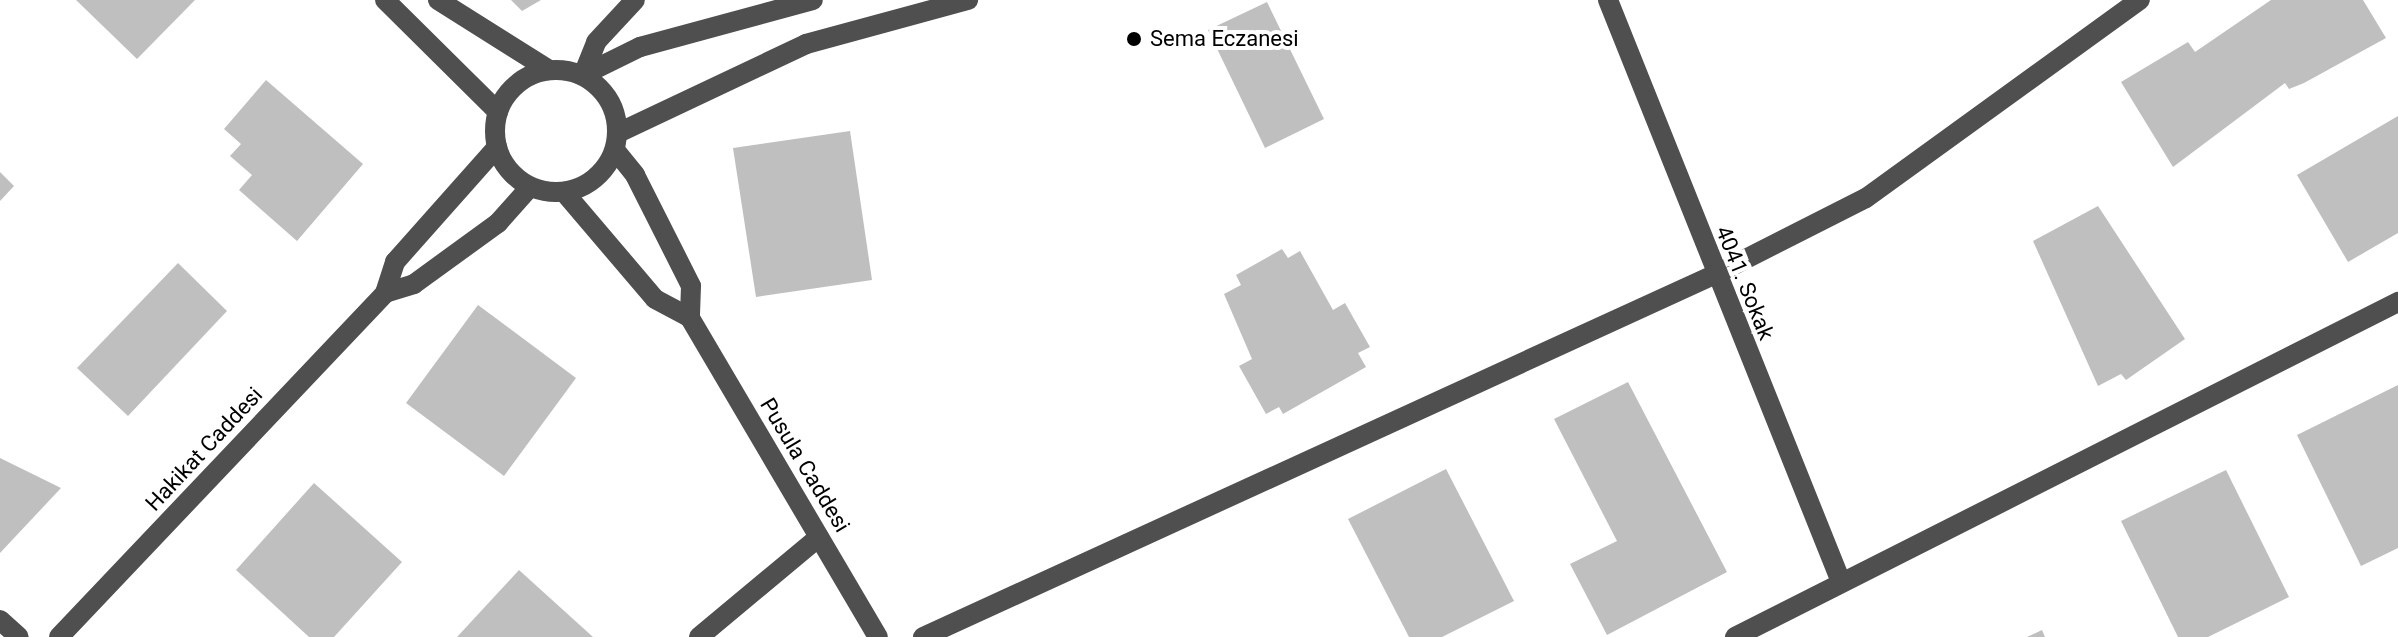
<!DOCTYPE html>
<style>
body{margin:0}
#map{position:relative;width:2398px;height:637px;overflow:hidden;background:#fff;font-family:Roboto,sans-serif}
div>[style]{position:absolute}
.building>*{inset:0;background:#bfbfbf}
.minor>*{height:20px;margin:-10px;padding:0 10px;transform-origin:10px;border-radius:10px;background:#4f4f4f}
.minor>.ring{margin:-10px;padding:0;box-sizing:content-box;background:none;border:20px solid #4f4f4f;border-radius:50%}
.dots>*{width:22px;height:22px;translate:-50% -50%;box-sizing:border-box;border:4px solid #fff;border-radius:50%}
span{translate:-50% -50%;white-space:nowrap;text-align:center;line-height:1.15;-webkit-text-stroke:8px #fff;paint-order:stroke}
.poi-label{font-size:22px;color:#000}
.left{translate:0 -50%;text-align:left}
.street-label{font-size:22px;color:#000}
</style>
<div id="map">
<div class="building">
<div style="clip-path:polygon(76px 0,195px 0,137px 59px)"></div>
<div style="clip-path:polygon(511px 0,541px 0,522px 11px)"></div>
<div style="clip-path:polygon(2271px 0,2363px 0,2386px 38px,2304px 83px,2289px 89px,2285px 83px,2173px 167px,2121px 82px,2188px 42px,2195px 52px)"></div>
<div style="clip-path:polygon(1267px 2px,1324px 119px,1265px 148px,1208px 30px)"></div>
<div style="clip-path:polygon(266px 80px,363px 164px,297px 241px,239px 190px,252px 175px,230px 156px,241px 144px,224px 129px)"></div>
<div style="clip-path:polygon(2398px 116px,2398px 233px,2348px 262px,2297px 175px)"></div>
<div style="clip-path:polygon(850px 131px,872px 280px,756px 297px,733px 148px)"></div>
<div style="clip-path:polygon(0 172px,14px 186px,0 201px)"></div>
<div style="clip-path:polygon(2098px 206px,2185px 339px,2126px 380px,2121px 374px,2098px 386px,2033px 241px)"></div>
<div style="clip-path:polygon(1282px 249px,1288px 258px,1300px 251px,1333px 310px,1345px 303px,1370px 347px,1358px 353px,1366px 367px,1283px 414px,1279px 407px,1266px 414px,1239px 366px,1252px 359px,1224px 294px,1241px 285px,1236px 275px)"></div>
<div style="clip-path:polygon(178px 263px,227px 311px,128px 416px,77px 368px)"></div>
<div style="clip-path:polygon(478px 305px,576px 378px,504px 476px,406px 403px)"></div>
<div style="clip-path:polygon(1628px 382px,1727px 572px,1607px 635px,1570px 564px,1617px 541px,1554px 419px)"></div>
<div style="clip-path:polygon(2398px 385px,2398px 548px,2361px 566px,2297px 435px)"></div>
<div style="clip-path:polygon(0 458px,61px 488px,0 553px)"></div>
<div style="clip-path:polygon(1446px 469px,1514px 601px,1442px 637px,1409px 637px,1348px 519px)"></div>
<div style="clip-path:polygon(2226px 470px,2289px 597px,2208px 637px,2178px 637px,2121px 521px)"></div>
<div style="clip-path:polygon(314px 483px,402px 562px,334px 637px,309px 637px,236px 570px)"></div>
<div style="clip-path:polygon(519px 570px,593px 637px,457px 637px)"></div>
<div style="clip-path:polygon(2042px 630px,2045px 637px,2027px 637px)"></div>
</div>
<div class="minor">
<div style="left:385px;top:0;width:159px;rotate:44.7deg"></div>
<div style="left:438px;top:0;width:131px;rotate:32.2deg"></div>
<div style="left:1608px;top:0;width:627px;rotate:68.18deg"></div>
<div class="ring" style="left:495px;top:70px;width:102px;height:102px"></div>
<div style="left:583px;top:75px;width:64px;rotate:-26.2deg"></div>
<div style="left:640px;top:47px;width:179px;rotate:-15.2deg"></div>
<div style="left:583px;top:75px;width:35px;rotate:-68deg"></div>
<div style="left:596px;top:42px;width:57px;rotate:-47.1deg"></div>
<div style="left:618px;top:133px;width:208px;rotate:-25.3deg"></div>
<div style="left:806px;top:44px;width:168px;rotate:-15.2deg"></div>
<div style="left:615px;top:150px;width:32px;rotate:51deg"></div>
<div style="left:635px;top:175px;width:124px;rotate:63.2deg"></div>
<div style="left:691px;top:286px;width:32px;rotate:92deg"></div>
<div style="left:564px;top:192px;width:140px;rotate:49.6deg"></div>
<div style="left:655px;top:299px;width:40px;rotate:28deg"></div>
<div style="left:690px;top:318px;width:370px;rotate:59.5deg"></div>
<div style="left:385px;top:293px;width:30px;rotate:-17deg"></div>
<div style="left:414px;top:284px;width:104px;rotate:-36deg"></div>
<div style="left:498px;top:223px;width:48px;rotate:-48.4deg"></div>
<div style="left:0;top:620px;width:25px;rotate:42deg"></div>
<div style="left:59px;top:637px;width:474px;rotate:-46.5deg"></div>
<div style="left:385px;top:293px;width:33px;rotate:-72deg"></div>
<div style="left:395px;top:262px;width:154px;rotate:-48.4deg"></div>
<div style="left:699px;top:637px;width:156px;rotate:-39.8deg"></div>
<div style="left:923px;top:637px;width:872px;rotate:-24.6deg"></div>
<div style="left:1716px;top:274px;width:168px;rotate:-26.9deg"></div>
<div style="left:1866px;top:198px;width:338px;rotate:-35.9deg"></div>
<div style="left:1735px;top:637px;width:743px;rotate:-26.81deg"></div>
</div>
<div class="dots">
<div style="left:1134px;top:39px;background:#000"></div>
</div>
<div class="poi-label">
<span class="left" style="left:1150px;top:39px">Sema Eczanesi</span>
</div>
<div class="street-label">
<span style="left:1745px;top:283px;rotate:68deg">4041. Sokak</span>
<span style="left:204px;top:449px;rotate:-47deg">Hakikat Caddesi</span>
<span style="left:805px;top:465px;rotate:59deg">Pusula Caddesi</span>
</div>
</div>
